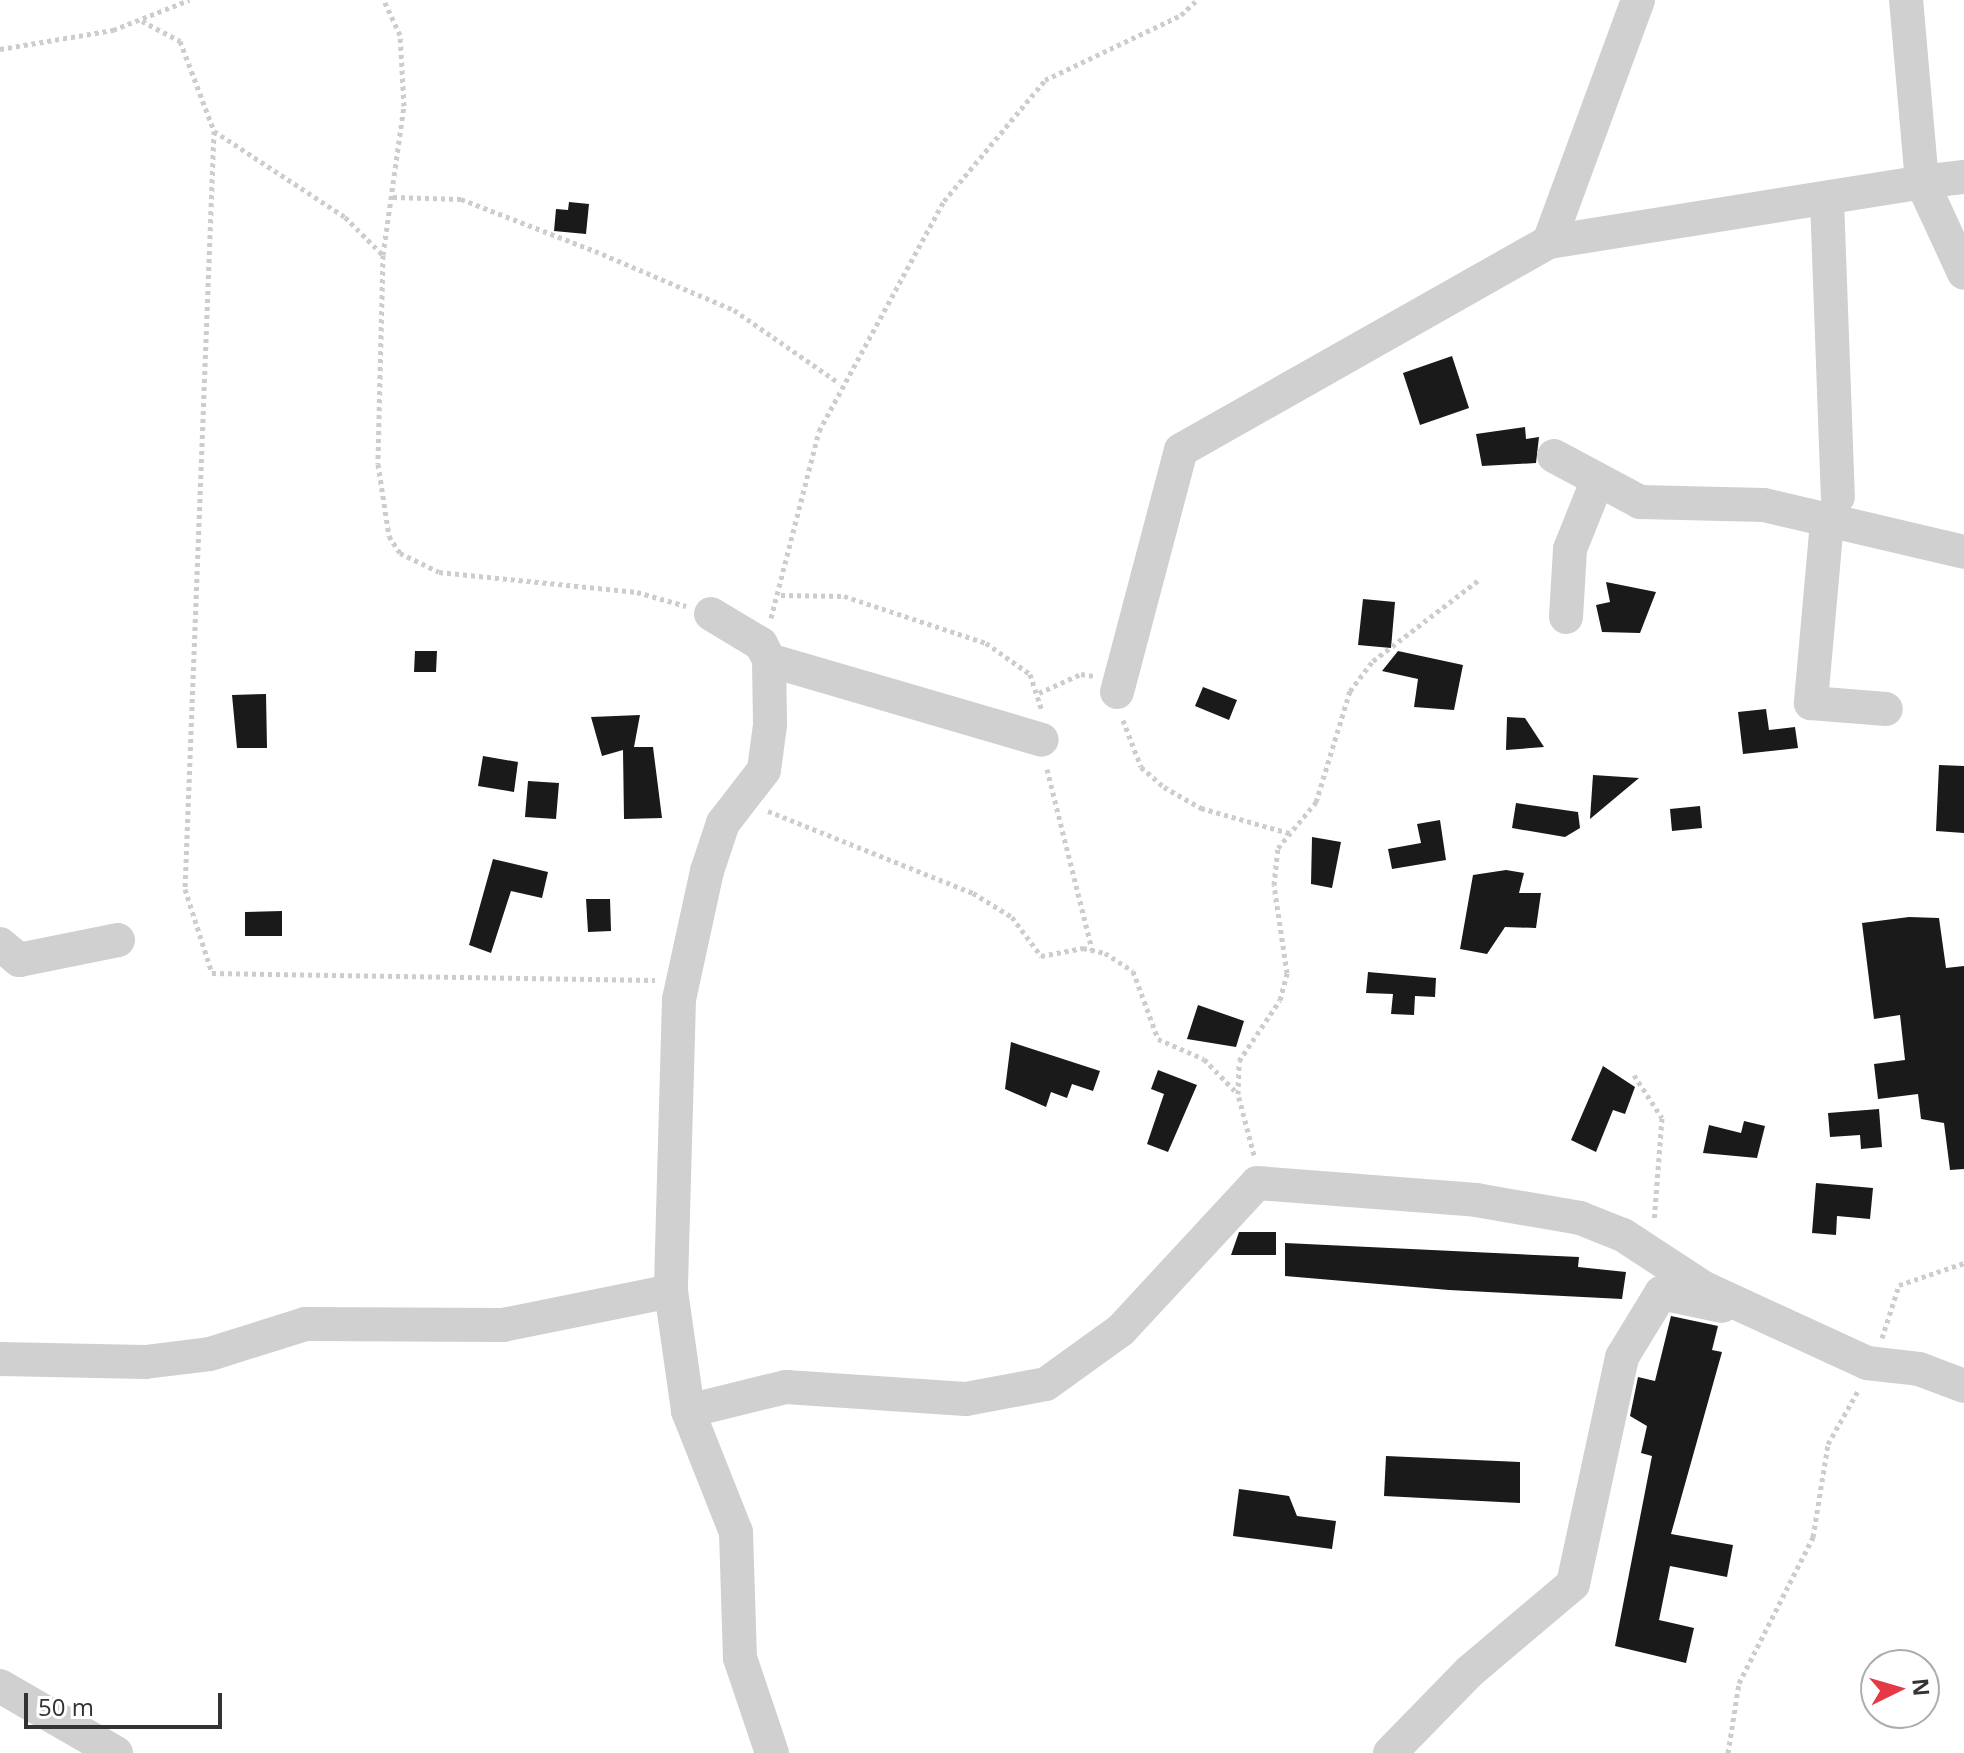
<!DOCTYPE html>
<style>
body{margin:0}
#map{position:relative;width:1964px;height:1753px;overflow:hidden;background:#fff;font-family:"Open Sans",sans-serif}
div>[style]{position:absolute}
.building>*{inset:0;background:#1a1a1a}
.path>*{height:5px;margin-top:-2.5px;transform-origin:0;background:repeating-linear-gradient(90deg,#cdcdcd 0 4px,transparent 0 8px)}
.minor>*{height:34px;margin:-17px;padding:0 17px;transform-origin:17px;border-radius:17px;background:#d0d0d0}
span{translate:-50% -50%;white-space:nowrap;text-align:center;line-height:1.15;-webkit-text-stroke:8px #fff;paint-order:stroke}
.north{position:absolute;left:1860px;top:1649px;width:80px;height:80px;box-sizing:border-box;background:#fff;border:2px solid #adadad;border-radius:50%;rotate:85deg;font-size:22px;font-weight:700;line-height:32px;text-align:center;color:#333}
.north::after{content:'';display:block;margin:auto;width:28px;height:36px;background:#e63946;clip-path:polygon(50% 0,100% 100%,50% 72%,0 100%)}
.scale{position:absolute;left:24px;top:1693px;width:198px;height:36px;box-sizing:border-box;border:4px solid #333;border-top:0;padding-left:10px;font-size:24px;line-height:28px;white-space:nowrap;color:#333;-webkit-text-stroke:6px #fff;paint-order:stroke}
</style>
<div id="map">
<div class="building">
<div style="clip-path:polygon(569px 202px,589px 204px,586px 234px,554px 231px,556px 209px,568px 210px)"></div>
<div style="clip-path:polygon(1452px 356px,1469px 408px,1420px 425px,1403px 373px)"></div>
<div style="clip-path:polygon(1525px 427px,1526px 439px,1539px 437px,1536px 463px,1482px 466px,1476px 434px)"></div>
<div style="clip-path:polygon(1606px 582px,1656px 592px,1640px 633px,1602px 632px,1596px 605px,1610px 602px)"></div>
<div style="clip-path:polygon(1363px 599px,1395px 602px,1391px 648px,1358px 645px)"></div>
<div style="clip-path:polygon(415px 651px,437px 651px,436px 672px,414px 672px)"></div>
<div style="clip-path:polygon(1398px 651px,1463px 665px,1454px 710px,1414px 707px,1418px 679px,1382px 671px)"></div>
<div style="clip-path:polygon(1203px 687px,1237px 700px,1229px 720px,1195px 706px)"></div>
<div style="clip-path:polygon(266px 694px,267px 748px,237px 748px,232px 695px)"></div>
<div style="clip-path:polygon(1766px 709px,1769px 730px,1795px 727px,1798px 748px,1743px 754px,1738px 712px)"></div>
<div style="clip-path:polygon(640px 715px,634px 747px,653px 747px,662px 818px,624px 819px,623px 750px,602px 756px,591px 717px)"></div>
<div style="clip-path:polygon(1507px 717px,1525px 718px,1544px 747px,1506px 750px)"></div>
<div style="clip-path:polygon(483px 756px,518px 762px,514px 792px,478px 786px)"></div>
<div style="clip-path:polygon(1939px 765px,1964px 766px,1964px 833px,1936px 831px)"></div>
<div style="clip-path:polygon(1593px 775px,1639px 778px,1590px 819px)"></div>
<div style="clip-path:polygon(528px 781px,559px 783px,556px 819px,525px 817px)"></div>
<div style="clip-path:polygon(1516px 803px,1578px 812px,1580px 828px,1565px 837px,1512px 828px)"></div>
<div style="clip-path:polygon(1700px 806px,1702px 828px,1672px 831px,1670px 809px)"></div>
<div style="clip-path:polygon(1440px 820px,1446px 860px,1392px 869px,1388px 849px,1421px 843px,1417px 824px)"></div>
<div style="clip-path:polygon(1312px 837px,1341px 842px,1332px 888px,1311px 884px)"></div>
<div style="clip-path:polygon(493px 859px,548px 872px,542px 898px,511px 891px,491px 953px,469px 945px)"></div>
<div style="clip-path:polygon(1506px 870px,1524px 873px,1519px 893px,1541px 893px,1536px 928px,1505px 927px,1487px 954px,1460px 949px,1473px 875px)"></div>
<div style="clip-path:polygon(586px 899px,610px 899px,611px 931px,588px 932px)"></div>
<div style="clip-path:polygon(282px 911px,282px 936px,245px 936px,245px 912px)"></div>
<div style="clip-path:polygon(1909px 917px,1939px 918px,1946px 968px,1964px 966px,1964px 1169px,1950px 1170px,1944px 1123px,1921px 1119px,1918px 1094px,1878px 1099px,1874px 1064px,1905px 1060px,1900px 1015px,1874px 1019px,1862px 923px)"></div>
<div style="clip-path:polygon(1368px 972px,1436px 978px,1435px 997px,1415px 996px,1414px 1015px,1391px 1014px,1393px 994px,1366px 993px)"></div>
<div style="clip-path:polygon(1198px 1005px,1244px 1021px,1236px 1047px,1187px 1039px)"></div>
<div style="clip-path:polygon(1011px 1042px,1100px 1071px,1093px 1091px,1072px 1084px,1067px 1098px,1051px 1092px,1046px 1107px,1005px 1089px)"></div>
<div style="clip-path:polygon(1603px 1066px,1635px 1087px,1625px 1114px,1613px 1110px,1596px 1152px,1571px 1140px)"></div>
<div style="clip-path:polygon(1158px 1070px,1197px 1085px,1168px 1152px,1147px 1144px,1164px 1094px,1151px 1089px)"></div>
<div style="clip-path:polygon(1879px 1109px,1882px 1147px,1861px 1149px,1860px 1135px,1830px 1137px,1828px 1113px)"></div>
<div style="clip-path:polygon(1744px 1121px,1765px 1126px,1757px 1158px,1703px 1153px,1709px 1125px,1741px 1133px)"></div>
<div style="clip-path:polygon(1816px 1183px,1873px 1188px,1870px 1219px,1837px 1216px,1836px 1235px,1812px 1233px)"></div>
<div style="clip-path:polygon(1239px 1232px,1276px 1232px,1276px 1255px,1231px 1255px)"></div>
<div style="clip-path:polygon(1285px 1243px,1579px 1257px,1578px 1267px,1626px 1272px,1622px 1299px,1449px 1290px,1285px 1276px)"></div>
<div style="clip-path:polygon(1671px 1316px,1718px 1326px,1712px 1350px,1722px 1352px,1671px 1534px,1733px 1545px,1727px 1577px,1670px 1566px,1659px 1620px,1694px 1628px,1686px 1663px,1615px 1646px,1652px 1456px,1641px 1453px,1647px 1426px,1630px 1416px,1638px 1377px,1655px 1381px)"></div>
<div style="clip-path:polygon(1386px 1456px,1520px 1462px,1520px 1503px,1384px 1496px)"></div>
<div style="clip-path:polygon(1239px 1489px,1289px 1496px,1297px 1516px,1336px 1521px,1332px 1549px,1233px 1536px)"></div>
</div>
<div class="path">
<div style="left:142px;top:21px;width:43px;rotate:27.8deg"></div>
<div style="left:180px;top:41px;width:96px;rotate:69.3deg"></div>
<div style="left:214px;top:131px;width:157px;rotate:33.3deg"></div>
<div style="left:345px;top:217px;width:54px;rotate:45deg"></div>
<div style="left:383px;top:255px;width:209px;rotate:91.4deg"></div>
<div style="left:378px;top:464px;width:73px;rotate:81.3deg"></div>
<div style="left:389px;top:536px;width:20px;rotate:57deg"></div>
<div style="left:400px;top:553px;width:43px;rotate:26deg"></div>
<div style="left:439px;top:572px;width:199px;rotate:5.8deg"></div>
<div style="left:637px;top:592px;width:51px;rotate:15.9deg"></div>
<div style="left:0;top:49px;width:115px;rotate:-9.5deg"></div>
<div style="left:113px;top:30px;width:82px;rotate:-21.5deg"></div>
<div style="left:214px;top:131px;width:759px;rotate:92.19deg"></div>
<div style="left:185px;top:889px;width:88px;rotate:72.2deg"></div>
<div style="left:212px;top:973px;width:443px;rotate:0.9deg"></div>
<div style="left:393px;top:197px;width:68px;rotate:1.7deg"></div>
<div style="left:461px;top:199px;width:144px;rotate:21.2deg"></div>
<div style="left:595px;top:251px;width:151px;rotate:23deg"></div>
<div style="left:734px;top:310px;width:128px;rotate:34.8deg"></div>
<div style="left:383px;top:255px;width:150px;rotate:-82deg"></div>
<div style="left:404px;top:106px;width:71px;rotate:-93.2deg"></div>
<div style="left:400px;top:35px;width:38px;rotate:-115deg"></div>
<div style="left:781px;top:595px;width:63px;rotate:0.9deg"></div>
<div style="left:844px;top:596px;width:150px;rotate:18.3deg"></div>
<div style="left:986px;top:643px;width:54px;rotate:35.2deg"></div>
<div style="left:1030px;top:674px;width:39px;rotate:72deg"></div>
<div style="left:771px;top:618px;width:193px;rotate:-75.6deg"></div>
<div style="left:819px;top:431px;width:262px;rotate:-61.5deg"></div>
<div style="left:944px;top:201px;width:158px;rotate:-50.1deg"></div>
<div style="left:1045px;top:80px;width:151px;rotate:-25.5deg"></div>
<div style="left:1181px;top:15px;width:22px;rotate:-43deg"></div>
<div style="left:1039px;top:693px;width:46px;rotate:-24.3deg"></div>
<div style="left:1081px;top:674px;width:12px;rotate:9deg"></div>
<div style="left:1123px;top:720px;width:50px;rotate:69deg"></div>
<div style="left:1141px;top:767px;width:30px;rotate:41deg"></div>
<div style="left:1164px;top:787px;width:43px;rotate:29.6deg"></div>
<div style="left:1201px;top:808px;width:95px;rotate:15.9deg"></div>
<div style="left:1047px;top:769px;width:187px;rotate:76deg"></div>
<div style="left:768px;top:811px;width:221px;rotate:21.8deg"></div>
<div style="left:973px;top:893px;width:46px;rotate:31.6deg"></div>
<div style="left:1012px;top:917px;width:49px;rotate:53.4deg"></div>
<div style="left:1041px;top:956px;width:43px;rotate:-10.8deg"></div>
<div style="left:1083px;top:948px;width:23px;rotate:13deg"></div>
<div style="left:1105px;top:953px;width:33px;rotate:33deg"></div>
<div style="left:1133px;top:971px;width:72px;rotate:69.8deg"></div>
<div style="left:1158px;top:1039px;width:50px;rotate:23.5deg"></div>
<div style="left:1204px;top:1059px;width:47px;rotate:45.9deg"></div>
<div style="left:1634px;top:1075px;width:51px;rotate:56.9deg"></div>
<div style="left:1662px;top:1118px;width:103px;rotate:94.4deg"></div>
<div style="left:1254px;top:1155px;width:63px;rotate:-104.7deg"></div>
<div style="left:1238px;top:1094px;width:33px;rotate:-88deg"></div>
<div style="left:1239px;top:1061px;width:73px;rotate:-56.1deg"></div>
<div style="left:1280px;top:1000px;width:28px;rotate:-75deg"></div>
<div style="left:1287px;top:973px;width:89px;rotate:-98.4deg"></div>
<div style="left:1274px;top:885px;width:37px;rotate:-84deg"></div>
<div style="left:1278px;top:848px;width:60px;rotate:-50.4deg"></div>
<div style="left:1316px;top:802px;width:116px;rotate:-73deg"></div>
<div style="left:1350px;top:691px;width:38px;rotate:-53deg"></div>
<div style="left:1373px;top:661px;width:136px;rotate:-37.5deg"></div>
<div style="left:1882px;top:1338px;width:56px;rotate:-72.2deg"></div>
<div style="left:1899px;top:1285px;width:69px;rotate:-18.7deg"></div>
<div style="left:1728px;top:1753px;width:71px;rotate:-81.1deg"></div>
<div style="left:1739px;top:1683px;width:164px;rotate:-63.1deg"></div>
<div style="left:1813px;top:1537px;width:94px;rotate:-80.8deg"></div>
<div style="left:1828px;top:1444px;width:63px;rotate:-60.6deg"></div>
</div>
<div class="minor">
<div style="left:1964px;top:177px;width:42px;rotate:173.2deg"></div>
<div style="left:1922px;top:182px;width:100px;rotate:65.2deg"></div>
<div style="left:1827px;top:200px;width:297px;rotate:87.9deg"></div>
<div style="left:1549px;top:242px;width:258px;rotate:-69.8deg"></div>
<div style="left:1554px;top:456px;width:98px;rotate:28.1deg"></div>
<div style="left:1640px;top:502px;width:124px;rotate:1.4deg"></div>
<div style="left:1764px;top:505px;width:205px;rotate:13.2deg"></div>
<div style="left:1827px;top:522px;width:182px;rotate:95.1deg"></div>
<div style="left:1811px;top:703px;width:75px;rotate:4.6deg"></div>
<div style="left:711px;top:614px;width:58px;rotate:31deg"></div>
<div style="left:761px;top:644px;width:18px;rotate:63deg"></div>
<div style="left:769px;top:660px;width:65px;rotate:89.1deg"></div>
<div style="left:770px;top:725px;width:45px;rotate:97.6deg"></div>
<div style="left:764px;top:770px;width:67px;rotate:127.7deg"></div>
<div style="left:723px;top:823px;width:51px;rotate:108.4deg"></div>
<div style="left:707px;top:871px;width:131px;rotate:102.3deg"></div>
<div style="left:679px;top:999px;width:292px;rotate:91.6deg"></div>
<div style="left:671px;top:1291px;width:121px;rotate:81.9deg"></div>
<div style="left:688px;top:1411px;width:130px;rotate:68.4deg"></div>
<div style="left:736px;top:1532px;width:126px;rotate:88.2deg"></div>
<div style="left:740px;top:1658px;width:100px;rotate:71.4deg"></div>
<div style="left:1566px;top:617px;width:68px;rotate:-86.6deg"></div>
<div style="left:1570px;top:549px;width:72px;rotate:-68.1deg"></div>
<div style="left:769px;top:660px;width:284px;rotate:16.3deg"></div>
<div style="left:1117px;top:692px;width:250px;rotate:-75.2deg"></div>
<div style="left:1181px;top:450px;width:423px;rotate:-29.5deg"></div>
<div style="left:1549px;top:242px;width:378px;rotate:-9.1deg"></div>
<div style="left:1922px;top:182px;width:183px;rotate:-95deg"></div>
<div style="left:0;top:944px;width:25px;rotate:40deg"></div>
<div style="left:19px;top:960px;width:101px;rotate:-11.4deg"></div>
<div style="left:0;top:1359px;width:145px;rotate:1.2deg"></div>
<div style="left:145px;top:1362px;width:65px;rotate:-7deg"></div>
<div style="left:210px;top:1354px;width:100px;rotate:-17.5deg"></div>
<div style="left:305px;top:1324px;width:198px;rotate:0.3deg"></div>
<div style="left:503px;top:1325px;width:171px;rotate:-11.4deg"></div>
<div style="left:688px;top:1411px;width:101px;rotate:-13.8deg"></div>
<div style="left:786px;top:1387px;width:180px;rotate:3.8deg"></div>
<div style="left:966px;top:1399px;width:81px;rotate:-10.6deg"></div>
<div style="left:1046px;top:1384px;width:92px;rotate:-35.8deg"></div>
<div style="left:1121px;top:1330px;width:200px;rotate:-47.2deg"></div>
<div style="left:1257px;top:1183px;width:220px;rotate:4.4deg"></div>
<div style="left:1476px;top:1200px;width:106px;rotate:9.8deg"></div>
<div style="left:1580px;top:1218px;width:46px;rotate:21.6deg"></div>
<div style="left:1623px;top:1235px;width:97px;rotate:33.2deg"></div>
<div style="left:1704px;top:1288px;width:179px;rotate:24.7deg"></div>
<div style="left:1867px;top:1363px;width:52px;rotate:6.6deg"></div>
<div style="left:1919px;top:1369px;width:48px;rotate:20.7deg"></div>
<div style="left:0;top:1686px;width:134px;rotate:30deg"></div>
<div style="left:1390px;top:1753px;width:113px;rotate:-45.7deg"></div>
<div style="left:1469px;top:1672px;width:136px;rotate:-40.2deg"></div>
<div style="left:1573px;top:1584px;width:232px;rotate:-77.8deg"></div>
<div style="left:1622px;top:1357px;width:75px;rotate:-58.6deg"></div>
<div style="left:1661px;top:1293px;width:62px;rotate:12deg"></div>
</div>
<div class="north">N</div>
<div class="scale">50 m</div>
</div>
